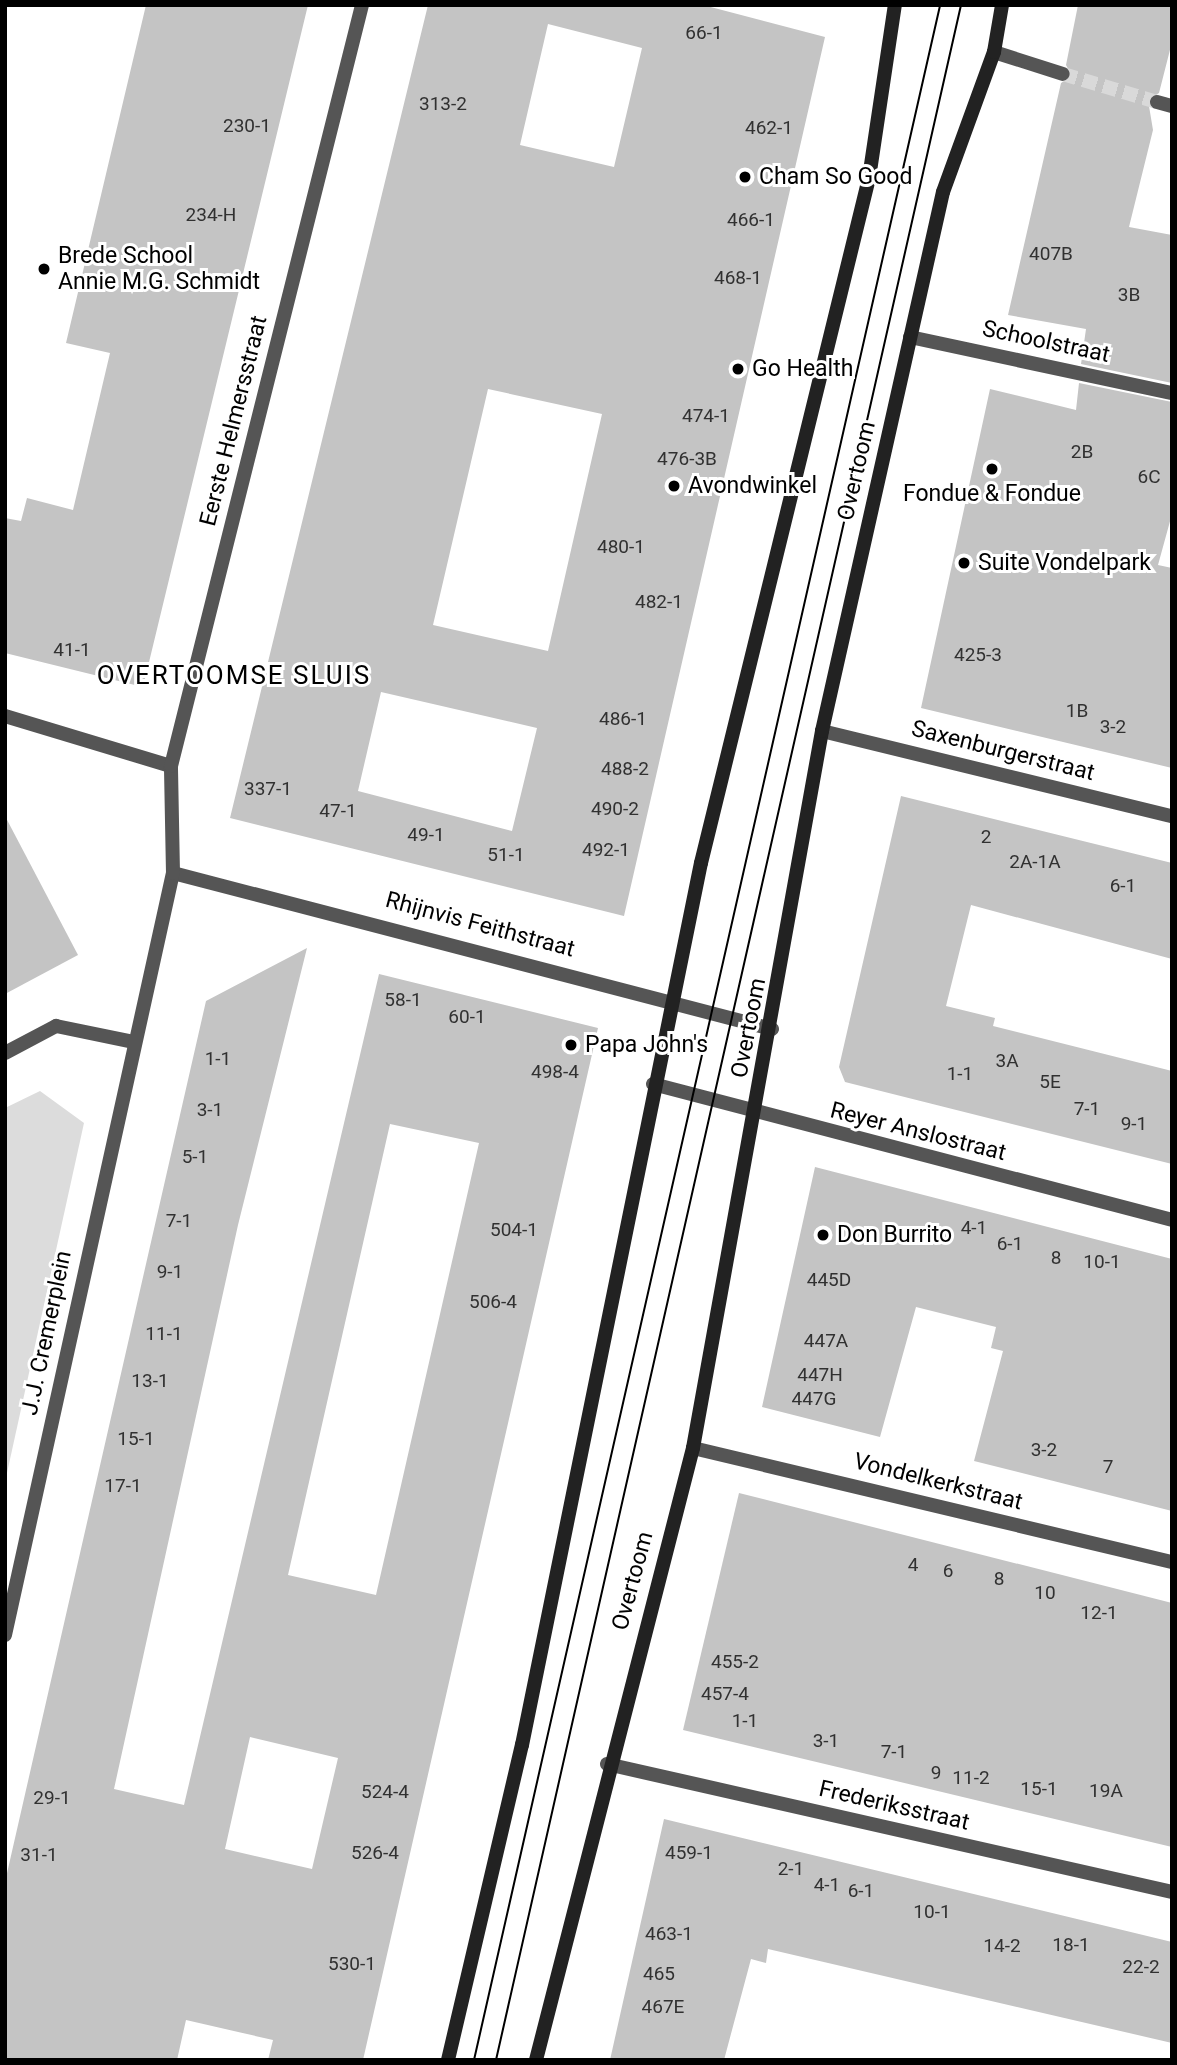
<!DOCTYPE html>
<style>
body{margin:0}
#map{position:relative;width:1177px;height:2065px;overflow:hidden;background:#fff;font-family:Roboto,sans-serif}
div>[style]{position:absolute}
.green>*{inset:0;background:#dcdcdc}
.building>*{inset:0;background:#c4c4c4}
.street-tunnel>*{height:14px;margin-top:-7px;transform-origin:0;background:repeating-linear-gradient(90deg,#d9d9d9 0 14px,transparent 0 21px)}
.street>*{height:14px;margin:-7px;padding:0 7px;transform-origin:7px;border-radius:7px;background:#555}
.secondary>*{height:14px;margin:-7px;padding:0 7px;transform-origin:7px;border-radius:7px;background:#222}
.tram>*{height:2px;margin:-1px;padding:0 1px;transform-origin:1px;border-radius:1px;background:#000}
.dots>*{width:19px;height:19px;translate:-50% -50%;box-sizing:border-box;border:4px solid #fff;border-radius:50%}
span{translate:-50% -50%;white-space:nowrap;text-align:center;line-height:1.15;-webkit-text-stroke:6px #fff;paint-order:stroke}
.number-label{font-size:19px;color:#313131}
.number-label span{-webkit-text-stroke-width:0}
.poi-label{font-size:23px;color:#000}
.left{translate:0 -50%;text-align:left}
.street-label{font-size:23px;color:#000}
.quarter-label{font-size:26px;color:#000;letter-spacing:2px}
.frame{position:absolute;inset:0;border:7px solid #000;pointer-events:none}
</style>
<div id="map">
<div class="green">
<div style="clip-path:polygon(40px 1091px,84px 1123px,5px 1482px,5px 1108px)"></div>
</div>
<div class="building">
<div style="clip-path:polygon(146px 5px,308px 5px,143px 687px,5px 653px,5px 518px,21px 521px,27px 498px,73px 510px,110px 353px,66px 343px)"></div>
<div style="clip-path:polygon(evenodd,428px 5px,703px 5px,825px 37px,624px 916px,230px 818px,428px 5px,548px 24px,642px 48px,614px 167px,520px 145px,548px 24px,428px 5px,488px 389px,602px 414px,548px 651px,433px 625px,488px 389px,428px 5px,381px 692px,537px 728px,512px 831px,358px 791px,381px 692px)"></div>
<div style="clip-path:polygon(1078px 5px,1172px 5px,1172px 42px,1159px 93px,1148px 100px,1153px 130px,1129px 227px,1172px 235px,1172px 383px,1081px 364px,1086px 329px,1008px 315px,1061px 83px,1072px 76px,1066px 65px)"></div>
<div style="clip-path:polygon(1079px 383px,1172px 402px,1172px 514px,1158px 565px,1172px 568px,1172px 768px,921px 708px,990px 389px,1076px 410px)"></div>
<div style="clip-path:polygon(901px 796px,1172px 863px,1172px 959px,971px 905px,946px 1006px,995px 1018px,993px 1026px,1172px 1071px,1172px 1164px,845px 1082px,839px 1067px)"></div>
<div style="clip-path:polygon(5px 816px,78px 955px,5px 994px)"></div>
<div style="clip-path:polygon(evenodd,307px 948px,238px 1225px,114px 1789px,184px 1805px,379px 974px,598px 1028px,363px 2060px,268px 2060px,273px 2040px,186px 2020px,177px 2060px,5px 2060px,5px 1882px,206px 1001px,307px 948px,390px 1124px,479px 1143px,376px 1595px,288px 1575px,390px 1124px,307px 948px,250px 1737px,338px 1758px,312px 1869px,225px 1849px,250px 1737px)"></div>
<div style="clip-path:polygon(815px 1167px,1172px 1259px,1172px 1511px,974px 1461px,1003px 1351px,991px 1348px,996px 1327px,916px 1307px,880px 1437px,762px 1407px)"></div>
<div style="clip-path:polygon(739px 1493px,1172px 1603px,1172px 1847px,683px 1730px)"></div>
<div style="clip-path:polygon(664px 1819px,1172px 1942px,1172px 2043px,768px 1949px,766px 1963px,751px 1959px,724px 2060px,610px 2060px)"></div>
</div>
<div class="street-tunnel">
<div style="left:1063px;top:74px;width:98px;rotate:16.6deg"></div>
</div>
<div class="street">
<div style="left:994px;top:52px;width:72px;rotate:17.7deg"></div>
<div style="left:1157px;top:102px;width:16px;rotate:15deg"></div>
<div style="left:910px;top:337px;width:268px;rotate:12.1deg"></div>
<div style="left:5px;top:716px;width:173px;rotate:16.8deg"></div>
<div style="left:822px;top:731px;width:360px;rotate:13.7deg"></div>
<div style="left:173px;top:873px;width:619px;rotate:14.6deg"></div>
<div style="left:5px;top:1053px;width:58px;rotate:-27.9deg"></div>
<div style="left:56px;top:1026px;width:80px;rotate:11.6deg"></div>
<div style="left:653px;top:1084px;width:537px;rotate:14.68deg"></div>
<div style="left:693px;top:1448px;width:492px;rotate:13.4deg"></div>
<div style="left:5px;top:1635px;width:780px;rotate:-77.57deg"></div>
<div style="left:173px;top:873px;width:107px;rotate:-91.1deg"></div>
<div style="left:171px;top:766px;width:785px;rotate:-75.91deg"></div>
<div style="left:607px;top:1764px;width:579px;rotate:12.76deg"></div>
</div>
<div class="secondary">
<div style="left:448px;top:2060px;width:324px;rotate:-76.8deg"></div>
<div style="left:522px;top:1745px;width:900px;rotate:-78.53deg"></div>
<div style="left:701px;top:863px;width:705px;rotate:-76.22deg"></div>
<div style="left:869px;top:178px;width:175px;rotate:-81.5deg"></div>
<div style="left:536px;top:2060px;width:632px;rotate:-75.61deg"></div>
<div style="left:693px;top:1448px;width:729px;rotate:-79.8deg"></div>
<div style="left:822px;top:731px;width:552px;rotate:-77.35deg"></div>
<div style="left:943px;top:192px;width:149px;rotate:-70deg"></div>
<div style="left:994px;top:52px;width:48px;rotate:-80.3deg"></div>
</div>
<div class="tram">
<div style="left:474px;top:2060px;width:2107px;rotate:-77.22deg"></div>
<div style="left:496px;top:2060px;width:2107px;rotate:-77.25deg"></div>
</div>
<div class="dots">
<div style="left:745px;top:177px;background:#000"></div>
<div style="left:44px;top:269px;background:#000"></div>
<div style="left:738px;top:369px;background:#000"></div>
<div style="left:992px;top:469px;background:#000"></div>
<div style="left:674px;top:486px;background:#000"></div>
<div style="left:964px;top:563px;background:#000"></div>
<div style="left:571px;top:1045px;background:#000"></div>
<div style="left:823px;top:1235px;background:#000"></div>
</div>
<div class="number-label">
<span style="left:704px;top:33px">66-1</span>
<span style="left:443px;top:104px">313-2</span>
<span style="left:247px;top:126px">230-1</span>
<span style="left:769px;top:128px">462-1</span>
<span style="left:211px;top:215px">234-H</span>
<span style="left:751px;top:220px">466-1</span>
<span style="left:1051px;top:254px">407B</span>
<span style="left:738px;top:278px">468-1</span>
<span style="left:1129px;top:295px">3B</span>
<span style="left:706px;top:416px">474-1</span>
<span style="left:1082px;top:452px">2B</span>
<span style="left:687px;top:459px">476-3B</span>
<span style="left:1149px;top:477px">6C</span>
<span style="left:621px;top:547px">480-1</span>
<span style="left:659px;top:602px">482-1</span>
<span style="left:72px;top:650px">41-1</span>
<span style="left:978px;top:655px">425-3</span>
<span style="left:1077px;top:711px">1B</span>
<span style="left:623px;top:719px">486-1</span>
<span style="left:1113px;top:727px">3-2</span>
<span style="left:625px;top:769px">488-2</span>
<span style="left:268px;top:789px">337-1</span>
<span style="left:615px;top:809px">490-2</span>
<span style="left:338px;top:811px">47-1</span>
<span style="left:426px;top:835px">49-1</span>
<span style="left:986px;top:837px">2</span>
<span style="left:606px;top:850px">492-1</span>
<span style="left:506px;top:855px">51-1</span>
<span style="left:1035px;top:862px">2A-1A</span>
<span style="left:1123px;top:886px">6-1</span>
<span style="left:403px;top:1000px">58-1</span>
<span style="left:467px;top:1017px">60-1</span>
<span style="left:218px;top:1059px">1-1</span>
<span style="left:1007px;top:1061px">3A</span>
<span style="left:555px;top:1072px">498-4</span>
<span style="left:960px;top:1074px">1-1</span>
<span style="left:1050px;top:1082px">5E</span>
<span style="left:1087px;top:1109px">7-1</span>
<span style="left:210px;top:1110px">3-1</span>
<span style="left:1134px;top:1124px">9-1</span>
<span style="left:195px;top:1157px">5-1</span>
<span style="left:179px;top:1221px">7-1</span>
<span style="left:974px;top:1228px">4-1</span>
<span style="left:514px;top:1230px">504-1</span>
<span style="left:1010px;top:1244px">6-1</span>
<span style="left:1056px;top:1258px">8</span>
<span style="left:1102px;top:1262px">10-1</span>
<span style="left:170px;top:1272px">9-1</span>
<span style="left:829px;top:1280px">445D</span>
<span style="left:493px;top:1302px">506-4</span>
<span style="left:164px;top:1334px">11-1</span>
<span style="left:826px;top:1341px">447A</span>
<span style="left:820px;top:1375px">447H</span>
<span style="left:150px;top:1381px">13-1</span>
<span style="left:814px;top:1399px">447G</span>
<span style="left:136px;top:1439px">15-1</span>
<span style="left:1044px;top:1450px">3-2</span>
<span style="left:1108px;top:1467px">7</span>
<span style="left:123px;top:1486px">17-1</span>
<span style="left:913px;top:1565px">4</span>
<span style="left:948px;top:1571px">6</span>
<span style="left:999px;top:1579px">8</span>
<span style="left:1045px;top:1593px">10</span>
<span style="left:1099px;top:1613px">12-1</span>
<span style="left:735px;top:1662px">455-2</span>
<span style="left:725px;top:1694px">457-4</span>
<span style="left:745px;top:1721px">1-1</span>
<span style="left:826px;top:1741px">3-1</span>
<span style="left:894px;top:1752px">7-1</span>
<span style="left:936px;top:1773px">9</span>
<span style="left:971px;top:1778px">11-2</span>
<span style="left:1039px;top:1789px">15-1</span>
<span style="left:1106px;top:1791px">19A</span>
<span style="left:385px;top:1792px">524-4</span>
<span style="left:52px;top:1798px">29-1</span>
<span style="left:375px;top:1853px">526-4</span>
<span style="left:689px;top:1853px">459-1</span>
<span style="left:39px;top:1855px">31-1</span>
<span style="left:791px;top:1869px">2-1</span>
<span style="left:827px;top:1885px">4-1</span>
<span style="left:861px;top:1891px">6-1</span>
<span style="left:932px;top:1912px">10-1</span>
<span style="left:669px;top:1934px">463-1</span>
<span style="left:1071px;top:1945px">18-1</span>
<span style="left:1002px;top:1946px">14-2</span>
<span style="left:352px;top:1964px">530-1</span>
<span style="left:1141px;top:1967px">22-2</span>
<span style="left:659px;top:1974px">465</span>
<span style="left:663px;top:2007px">467E</span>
</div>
<div class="poi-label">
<span class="left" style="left:759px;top:177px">Cham So Good</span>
<span class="left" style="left:58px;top:269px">Brede School<br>Annie M.G. Schmidt</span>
<span class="left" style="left:752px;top:369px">Go Health</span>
<span class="left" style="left:688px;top:486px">Avondwinkel</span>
<span style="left:992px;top:494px">Fondue &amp; Fondue</span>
<span class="left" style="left:978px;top:563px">Suite Vondelpark</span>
<span class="left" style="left:585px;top:1045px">Papa John's</span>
<span class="left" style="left:837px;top:1235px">Don Burrito</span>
</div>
<div class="street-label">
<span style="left:1046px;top:342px;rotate:12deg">Schoolstraat</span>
<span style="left:234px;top:421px;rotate:-76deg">Eerste Helmersstraat</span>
<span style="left:857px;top:471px;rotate:-77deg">Overtoom</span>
<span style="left:1003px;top:751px;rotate:14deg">Saxenburgerstraat</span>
<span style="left:480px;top:925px;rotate:15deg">Rhijnvis Feithstraat</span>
<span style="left:749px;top:1028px;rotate:-79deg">Overtoom</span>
<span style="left:918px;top:1132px;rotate:14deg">Reyer Anslostraat</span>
<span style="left:47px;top:1333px;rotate:-78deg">J.J. Cremerplein</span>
<span style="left:938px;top:1482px;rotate:14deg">Vondelkerkstraat</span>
<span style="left:633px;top:1581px;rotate:-75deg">Overtoom</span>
<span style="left:894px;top:1806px;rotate:13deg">Frederiksstraat</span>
</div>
<div class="quarter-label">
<span style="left:234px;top:676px">OVERTOOMSE SLUIS</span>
</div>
<div class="frame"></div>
</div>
